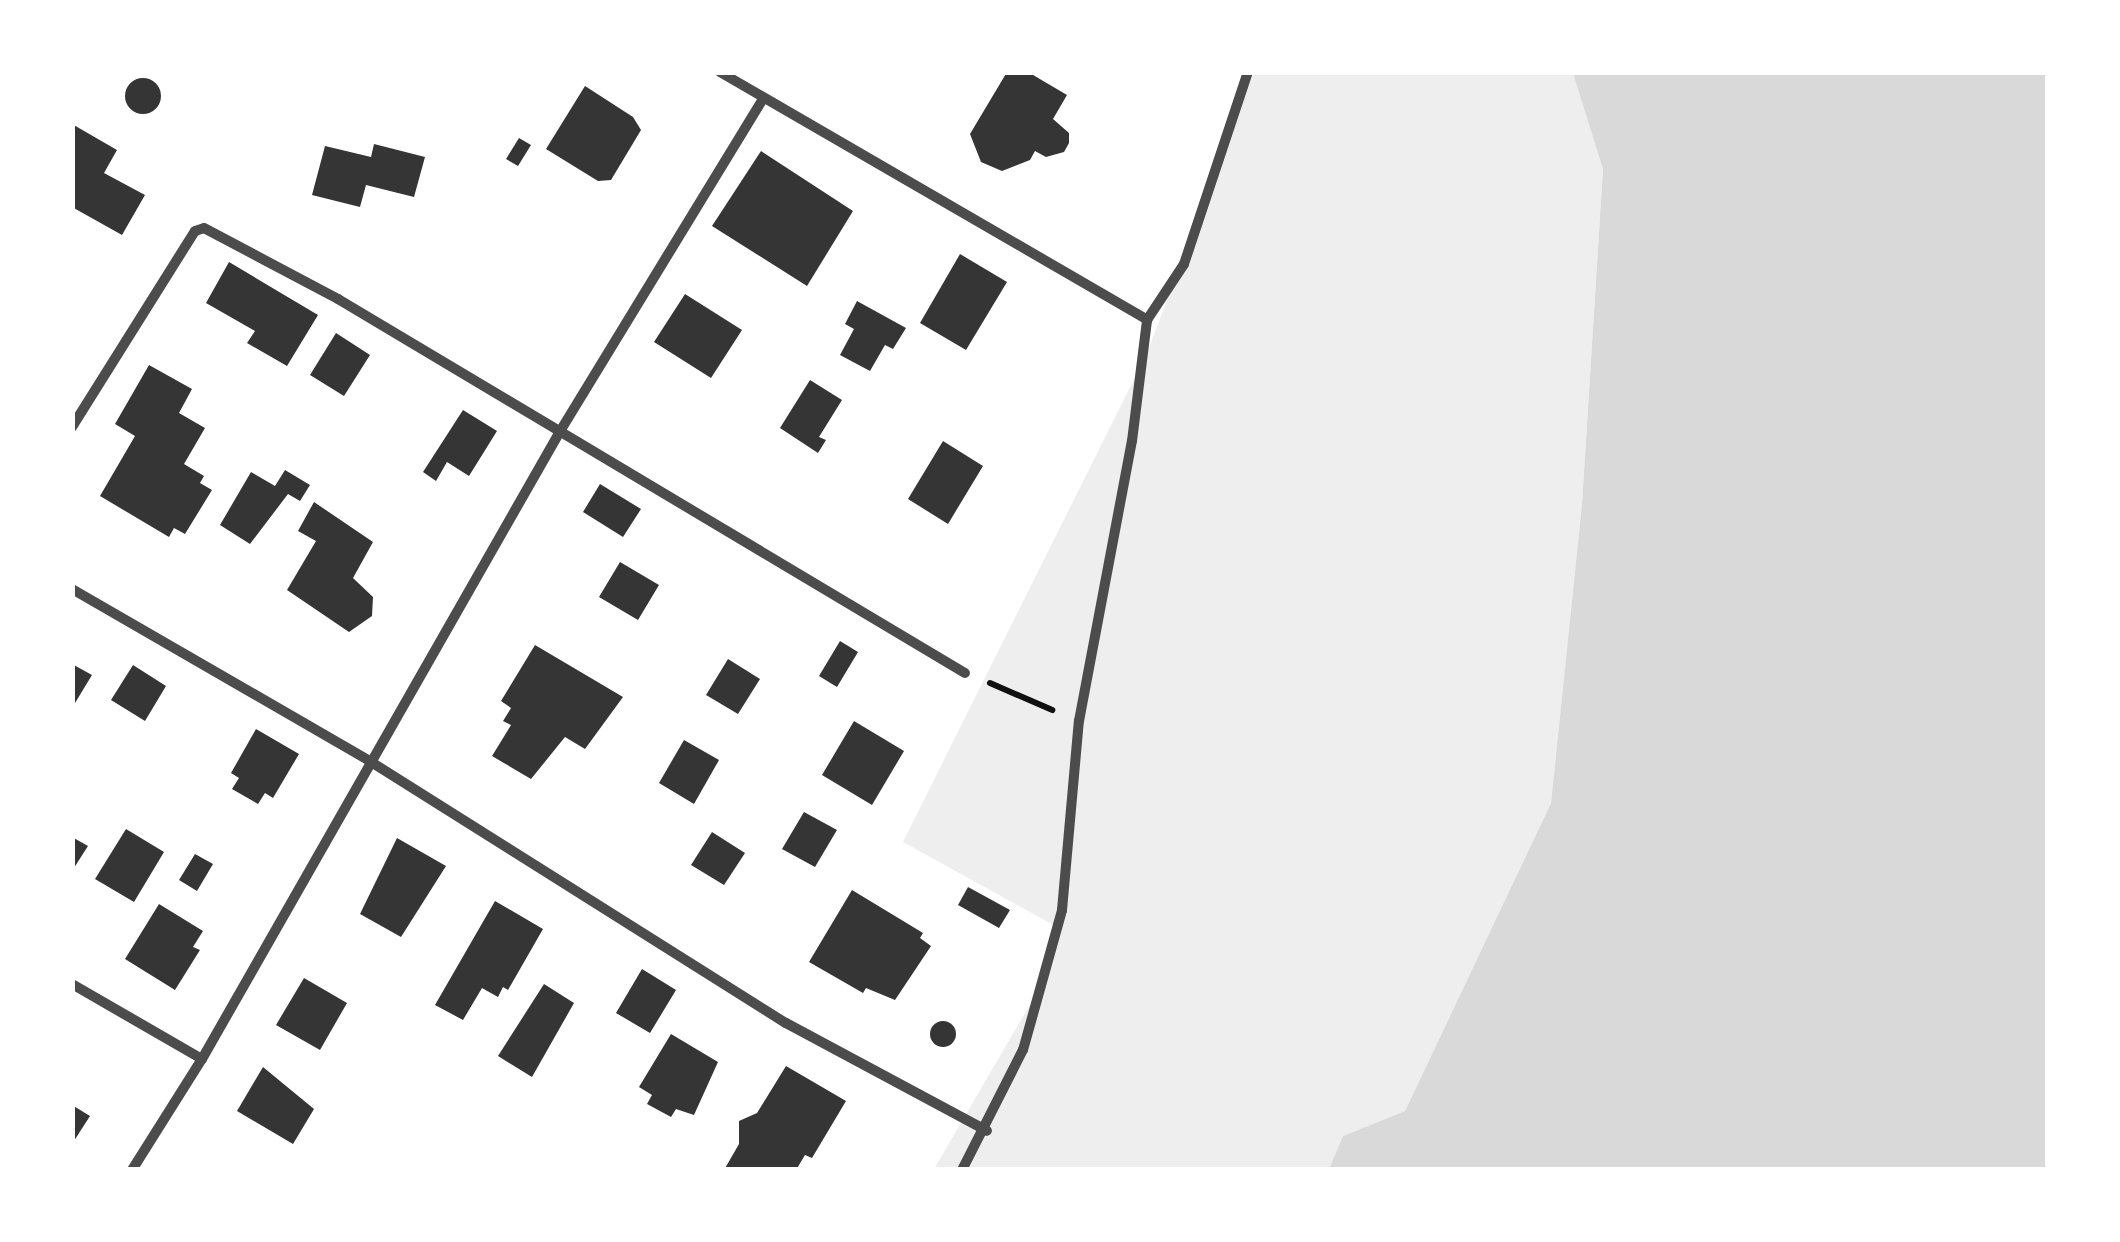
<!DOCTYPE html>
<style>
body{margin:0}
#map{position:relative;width:2120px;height:1242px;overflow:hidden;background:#fff;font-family:Ubuntu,sans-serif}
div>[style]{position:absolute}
.green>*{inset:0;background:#eee}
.water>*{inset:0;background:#d9d9d9}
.building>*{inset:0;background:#353535}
.round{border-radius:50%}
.path>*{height:6px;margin:-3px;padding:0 3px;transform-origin:3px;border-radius:3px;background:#111}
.minor>*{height:10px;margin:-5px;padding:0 5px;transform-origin:5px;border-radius:5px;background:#4c4c4c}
span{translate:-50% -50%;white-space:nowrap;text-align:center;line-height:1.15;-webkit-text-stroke:8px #fff;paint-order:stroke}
.frame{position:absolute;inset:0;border:75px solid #fff;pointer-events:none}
</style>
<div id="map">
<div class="green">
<div style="clip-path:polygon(1253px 73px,1573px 73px,1577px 78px,1603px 169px,1582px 504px,1551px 803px,1405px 1111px,1343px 1136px,1329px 1169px,934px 1169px,1049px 972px,1057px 927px,903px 842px,1147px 353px)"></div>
</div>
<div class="water">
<div style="clip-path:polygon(1573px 73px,2047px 73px,2047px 1169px,1329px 1169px,1343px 1136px,1405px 1111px,1551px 803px,1582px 504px,1603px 169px)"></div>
</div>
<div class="building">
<div style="clip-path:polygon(1007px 72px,1028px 72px,1067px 95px,1053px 119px,1069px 133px,1069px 143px,1064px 152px,1046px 157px,1035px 151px,1030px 160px,1002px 171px,981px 162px,970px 134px)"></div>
<div class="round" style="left:125px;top:78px;width:36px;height:36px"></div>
<div style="clip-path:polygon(585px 86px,633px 117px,641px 130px,611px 180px,598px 181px,546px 149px)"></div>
<div style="clip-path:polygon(72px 124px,117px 150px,104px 173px,145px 195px,122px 235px,72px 207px)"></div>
<div style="clip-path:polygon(519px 138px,531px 145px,518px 166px,506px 159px)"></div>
<div style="clip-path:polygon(374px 144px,425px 157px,414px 197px,366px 185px,360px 207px,312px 195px,325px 146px,371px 157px)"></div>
<div style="clip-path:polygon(761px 151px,853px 211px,807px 286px,712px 226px)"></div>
<div style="clip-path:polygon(960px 254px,1007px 282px,966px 350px,920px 323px)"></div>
<div style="clip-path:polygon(229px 262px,318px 315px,287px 366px,247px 343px,255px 331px,206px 303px)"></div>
<div style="clip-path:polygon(685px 294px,742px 330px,711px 378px,654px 342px)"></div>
<div style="clip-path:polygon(857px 301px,906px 328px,893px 349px,885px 345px,870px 371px,840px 355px,854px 329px,845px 324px)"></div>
<div style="clip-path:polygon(336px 333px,370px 355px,344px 396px,310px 375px)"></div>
<div style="clip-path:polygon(149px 365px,192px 389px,179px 413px,205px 428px,184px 464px,204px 476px,200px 483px,212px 490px,185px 534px,174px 528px,169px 537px,100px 496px,135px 436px,115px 424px)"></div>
<div style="clip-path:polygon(810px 380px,842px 400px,819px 437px,826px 440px,818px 453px,780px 428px)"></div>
<div style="clip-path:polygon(463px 410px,497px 431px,469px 476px,447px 462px,436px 481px,423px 472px)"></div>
<div style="clip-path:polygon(943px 441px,983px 466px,948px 524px,908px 499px)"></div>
<div style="clip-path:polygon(285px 470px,310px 485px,300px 501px,288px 494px,250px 544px,220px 525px,251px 472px,275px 486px)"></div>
<div style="clip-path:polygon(600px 484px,641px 509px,623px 537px,583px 512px)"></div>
<div style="clip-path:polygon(314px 502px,373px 542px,353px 578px,373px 597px,372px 616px,349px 632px,287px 590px,316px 541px,298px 531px)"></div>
<div style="clip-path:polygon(620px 562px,659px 585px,638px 620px,599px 597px)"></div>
<div style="clip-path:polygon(840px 641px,858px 652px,837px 687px,819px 676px)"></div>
<div style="clip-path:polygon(535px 645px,623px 697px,585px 749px,565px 737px,531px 779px,492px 756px,511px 725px,503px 721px,511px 708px,501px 701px)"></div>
<div style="clip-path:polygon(728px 659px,760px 679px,738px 714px,706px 695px)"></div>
<div style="clip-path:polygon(72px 664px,92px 675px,72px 708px)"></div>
<div style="clip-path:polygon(133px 665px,166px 686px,145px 721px,111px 700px)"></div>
<div style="clip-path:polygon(854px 721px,904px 751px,872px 805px,822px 775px)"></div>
<div style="clip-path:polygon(256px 729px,299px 754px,273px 798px,265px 793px,258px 804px,232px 789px,239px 778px,231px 773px)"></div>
<div style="clip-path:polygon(684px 740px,719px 760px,694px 804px,659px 783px)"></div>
<div style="clip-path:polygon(804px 812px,837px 830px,815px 867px,782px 849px)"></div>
<div style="clip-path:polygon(126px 829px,164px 852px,134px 902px,95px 879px)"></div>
<div style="clip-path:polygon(712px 832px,745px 853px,724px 885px,691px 865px)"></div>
<div style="clip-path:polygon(72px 837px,88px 846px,72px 871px)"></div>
<div style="clip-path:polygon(397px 838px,446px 866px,401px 937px,360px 914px)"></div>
<div style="clip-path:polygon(195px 854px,213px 864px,197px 891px,179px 880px)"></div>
<div style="clip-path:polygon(968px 887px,1010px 910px,999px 928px,958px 905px)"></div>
<div style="clip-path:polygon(852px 890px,923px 933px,920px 938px,931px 946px,895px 1000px,866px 988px,863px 993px,809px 962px)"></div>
<div style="clip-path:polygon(495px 901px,543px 929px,508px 990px,503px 987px,498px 997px,482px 988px,463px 1020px,435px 1005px)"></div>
<div style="clip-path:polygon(159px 904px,203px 931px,193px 947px,200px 950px,175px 990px,125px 959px)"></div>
<div style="clip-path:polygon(642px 969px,676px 990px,650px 1033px,616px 1013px)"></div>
<div style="clip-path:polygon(304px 978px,347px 1003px,320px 1050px,276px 1025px)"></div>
<div style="clip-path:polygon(544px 984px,574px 1003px,532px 1077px,498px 1056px)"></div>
<div class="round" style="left:930px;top:1021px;width:26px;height:26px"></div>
<div style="clip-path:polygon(671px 1034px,718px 1062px,694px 1115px,676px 1109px,671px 1117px,647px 1104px,652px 1095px,639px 1087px)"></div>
<div style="clip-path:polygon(786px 1066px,846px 1101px,812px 1158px,805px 1155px,796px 1170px,724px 1170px,739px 1144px,739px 1121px,757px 1113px)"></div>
<div style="clip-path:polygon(263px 1067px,314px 1109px,293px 1144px,237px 1111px)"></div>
<div style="clip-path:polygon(72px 1105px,90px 1116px,72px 1144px)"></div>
</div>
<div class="path">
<div style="left:990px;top:683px;width:68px;rotate:23.5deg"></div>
</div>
<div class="minor">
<div style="left:720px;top:72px;width:494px;rotate:30.1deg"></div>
<div style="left:72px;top:427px;width:231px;rotate:-57.9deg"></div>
<div style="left:195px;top:231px;width:9px;rotate:-18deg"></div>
<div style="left:204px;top:228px;width:152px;rotate:27.9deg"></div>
<div style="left:338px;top:299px;width:730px;rotate:30.82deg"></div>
<div style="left:72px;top:589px;width:342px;rotate:30deg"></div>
<div style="left:368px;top:760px;width:494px;rotate:32.2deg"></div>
<div style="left:786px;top:1023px;width:228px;rotate:28.2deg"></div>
<div style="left:72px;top:984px;width:150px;rotate:30deg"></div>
<div style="left:132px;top:1170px;width:131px;rotate:-57.8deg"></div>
<div style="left:202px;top:1059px;width:721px;rotate:-60.3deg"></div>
<div style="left:559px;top:433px;width:391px;rotate:-58.6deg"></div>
<div style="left:962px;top:1170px;width:135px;rotate:-63.1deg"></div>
<div style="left:1023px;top:1050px;width:145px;rotate:-74.4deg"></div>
<div style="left:1062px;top:910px;width:190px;rotate:-84.9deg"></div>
<div style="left:1079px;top:721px;width:285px;rotate:-79.3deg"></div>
<div style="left:1132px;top:441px;width:122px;rotate:-82.9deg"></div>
<div style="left:1147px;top:320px;width:67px;rotate:-56.5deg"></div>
<div style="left:1184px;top:264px;width:202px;rotate:-71.6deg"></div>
</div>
<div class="frame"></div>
</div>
